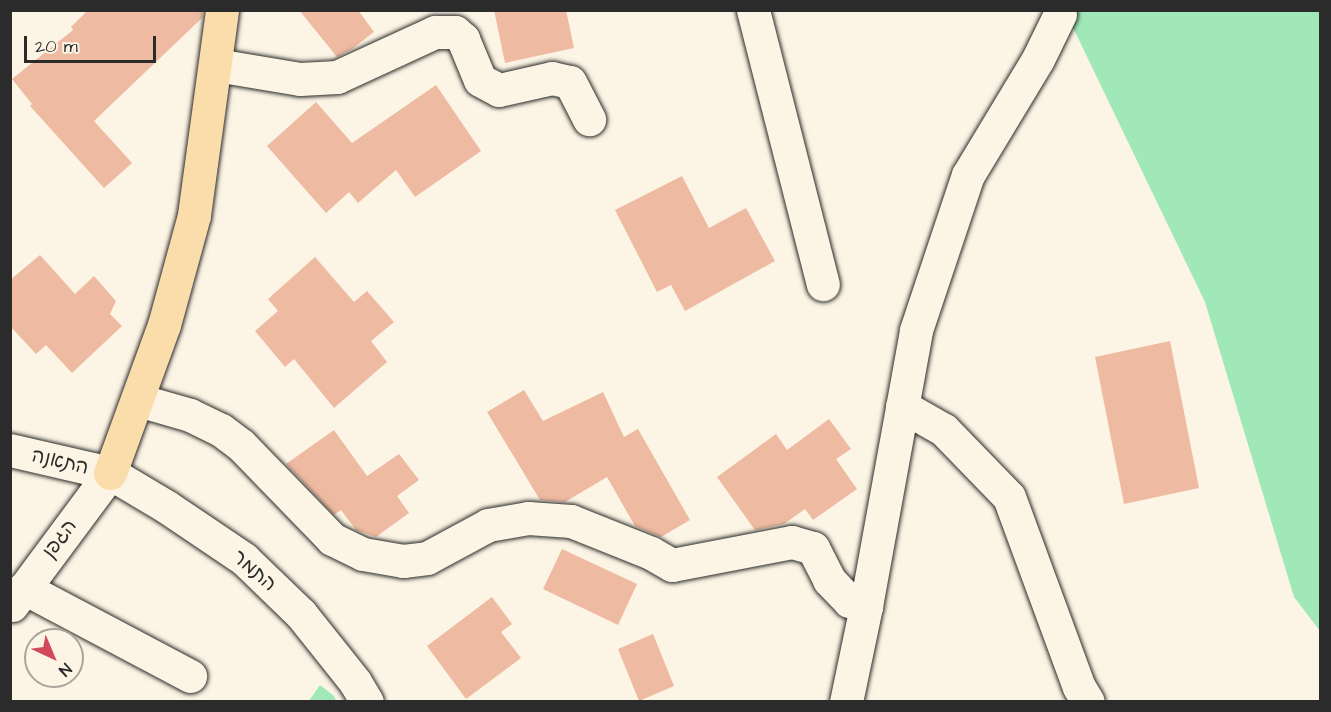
<!DOCTYPE html>
<meta charset="utf-8">
<style>
body{margin:0}
#map{position:relative;width:1331px;height:712px;overflow:hidden;background:#fcf5e5;font-family:"Architects Daughter","Playpen Sans Hebrew",sans-serif}
div>[style]{position:absolute}
.green>*{inset:0;background:#a0e8b7}
.building>*{inset:0;background:#eebaa1}
.roads{filter:drop-shadow(0 0 2px #2b2b2b) drop-shadow(0 0 2px #2b2b2b)}
.minor>*{height:33px;margin:-16.5px;padding:0 16.5px;transform-origin:16.5px;border-radius:16.5px;background:#fcf5e5}
.major>*{height:33px;margin:-16.5px;padding:0 16.5px;transform-origin:16.5px;border-radius:16.5px;background:#faddab}
span{translate:-50% -50%;white-space:nowrap;text-align:center;line-height:1.15;-webkit-text-stroke:5px #fcf5e5;paint-order:stroke}
.street-label{font-size:20px;color:#2b2b2b}
.frame{position:absolute;inset:0;border:12px solid #2b2b2b;pointer-events:none}
.north{position:absolute;left:24px;top:628px;width:60px;height:60px;box-sizing:border-box;background:#fcf5e5;border:2px solid #a8a49b;border-radius:50%;rotate:136deg;font-size:16px;font-weight:700;line-height:24px;text-align:center;color:#2b2b2b}
.north::after{content:'';display:block;margin:auto;width:21px;height:27px;background:#d1495b;clip-path:polygon(50% 0,100% 100%,50% 72%,0 100%)}
.scale{position:absolute;left:24px;top:36px;width:132px;height:27px;box-sizing:border-box;border:3px solid #2b2b2b;border-top:0;padding-left:8px;font-size:18px;line-height:21px;white-space:nowrap;color:#2b2b2b;-webkit-text-stroke:4px #fcf5e5;paint-order:stroke}
</style>
<div id="map">
<div class="green">
<div style="clip-path:polygon(1065px 11px,1320px 11px,1320px 631px,1294px 597px,1205px 302px)"></div>
<div style="clip-path:polygon(320px 685px,334px 696px,336px 701px,309px 701px)"></div>
</div>
<div class="building">
<div style="clip-path:polygon(88px 10px,203px 10px,202px 18px,94px 121px,132px 163px,104px 188px,30px 106px,32px 104px,12px 79px,73px 30px,71px 27px)"></div>
<div style="clip-path:polygon(299px 10px,358px 10px,374px 32px,352px 49px,337px 57px)"></div>
<div style="clip-path:polygon(494px 10px,566px 10px,574px 48px,505px 63px)"></div>
<div style="clip-path:polygon(436px 85px,481px 151px,415px 197px,396px 170px,358px 203px,349px 192px,326px 213px,267px 146px,316px 102px,352px 143px)"></div>
<div style="clip-path:polygon(682px 176px,709px 228px,746px 208px,775px 261px,685px 311px,671px 285px,657px 292px,615px 210px)"></div>
<div style="clip-path:polygon(40px 255px,75px 294px,94px 276px,116px 301px,110px 314px,122px 326px,72px 373px,46px 345px,36px 354px,10px 326px,10px 280px)"></div>
<div style="clip-path:polygon(315px 257px,354px 302px,367px 291px,394px 322px,371px 341px,387px 362px,334px 408px,294px 359px,285px 367px,255px 331px,278px 311px,268px 299px)"></div>
<div style="clip-path:polygon(1170px 341px,1199px 488px,1124px 504px,1095px 357px)"></div>
<div style="clip-path:polygon(524px 390px,543px 421px,603px 392px,624px 437px,638px 429px,690px 520px,661px 537px,635px 526px,607px 477px,565px 502px,540px 500px,487px 412px)"></div>
<div style="clip-path:polygon(829px 419px,851px 449px,836px 459px,857px 489px,813px 520px,805px 509px,784px 524px,755px 530px,717px 477px,776px 434px,787px 450px)"></div>
<div style="clip-path:polygon(334px 430px,367px 476px,399px 454px,419px 480px,397px 496px,409px 513px,376px 537px,356px 530px,341px 510px,334px 515px,286px 464px)"></div>
<div style="clip-path:polygon(562px 549px,637px 584px,618px 625px,543px 589px)"></div>
<div style="clip-path:polygon(492px 597px,512px 624px,501px 632px,521px 658px,466px 699px,427px 646px)"></div>
<div style="clip-path:polygon(653px 634px,674px 686px,639px 701px,618px 649px)"></div>
</div>
<div class="roads">
<div class="minor">
<div style="left:753px;top:10px;width:283px;rotate:75.7deg"></div>
<div style="left:216px;top:65px;width:85px;rotate:9.5deg"></div>
<div style="left:300px;top:79px;width:37px;rotate:-3deg"></div>
<div style="left:337px;top:77px;width:108px;rotate:-24.7deg"></div>
<div style="left:435px;top:32px;width:20px"></div>
<div style="left:455px;top:32px;width:11px;rotate:41deg"></div>
<div style="left:463px;top:39px;width:44px;rotate:67.5deg"></div>
<div style="left:480px;top:80px;width:21px;rotate:28deg"></div>
<div style="left:499px;top:90px;width:54px;rotate:-12.8deg"></div>
<div style="left:552px;top:78px;width:18px;rotate:13deg"></div>
<div style="left:570px;top:82px;width:42px;rotate:62.8deg"></div>
<div style="left:138px;top:400px;width:54px;rotate:16.1deg"></div>
<div style="left:190px;top:415px;width:34px;rotate:26deg"></div>
<div style="left:221px;top:430px;width:25px;rotate:37deg"></div>
<div style="left:241px;top:445px;width:131px;rotate:45.9deg"></div>
<div style="left:332px;top:539px;width:34px;rotate:26deg"></div>
<div style="left:363px;top:554px;width:41px;rotate:9.9deg"></div>
<div style="left:403px;top:561px;width:24px;rotate:-7deg"></div>
<div style="left:427px;top:558px;width:69px;rotate:-28.4deg"></div>
<div style="left:488px;top:525px;width:41px;rotate:-9.9deg"></div>
<div style="left:528px;top:518px;width:43px;rotate:4deg"></div>
<div style="left:571px;top:521px;width:86px;rotate:21.8deg"></div>
<div style="left:651px;top:553px;width:24px;rotate:30deg"></div>
<div style="left:672px;top:565px;width:122px;rotate:-10.9deg"></div>
<div style="left:792px;top:542px;width:22px;rotate:16deg"></div>
<div style="left:813px;top:548px;width:36px;rotate:63deg"></div>
<div style="left:829px;top:580px;width:29px;rotate:46deg"></div>
<div style="left:849px;top:601px;width:18px;rotate:16deg"></div>
<div style="left:902px;top:406px;width:48px;rotate:29.7deg"></div>
<div style="left:944px;top:430px;width:93px;rotate:45.9deg"></div>
<div style="left:1009px;top:497px;width:202px;rotate:69.8deg"></div>
<div style="left:1079px;top:687px;width:17px;rotate:59deg"></div>
<div style="left:10px;top:450px;width:103px;rotate:13deg"></div>
<div style="left:110px;top:473px;width:66px;rotate:30.8deg"></div>
<div style="left:167px;top:507px;width:93px;rotate:34deg"></div>
<div style="left:244px;top:559px;width:79px;rotate:44deg"></div>
<div style="left:301px;top:614px;width:87px;rotate:51.5deg"></div>
<div style="left:355px;top:682px;width:23px;rotate:59deg"></div>
<div style="left:24px;top:588px;width:188px;rotate:27.9deg"></div>
<div style="left:12px;top:605px;width:164px;rotate:-53.4deg"></div>
<div style="left:846px;top:702px;width:98px;rotate:-78.2deg"></div>
<div style="left:866px;top:606px;width:280px;rotate:-79.7deg"></div>
<div style="left:916px;top:330px;width:163px;rotate:-71.5deg"></div>
<div style="left:968px;top:175px;width:135px;rotate:-58.9deg"></div>
<div style="left:1038px;top:59px;width:50px;rotate:-63.9deg"></div>
</div>
<div class="major">
<div style="left:110px;top:473px;width:158px;rotate:-70deg"></div>
<div style="left:164px;top:325px;width:114px;rotate:-74.7deg"></div>
<div style="left:194px;top:215px;width:207px;rotate:-82.2deg"></div>
</div>
</div>
<div class="street-label">
<span style="left:60px;top:462px;rotate:13deg">התאנה</span>
<span style="left:60px;top:539px;rotate:-53deg">הגפן</span>
<span style="left:254px;top:571px;rotate:41deg">התמר</span>
</div>
<div class="frame"></div>
<div class="north">N</div>
<div class="scale">20 m</div>
</div>
